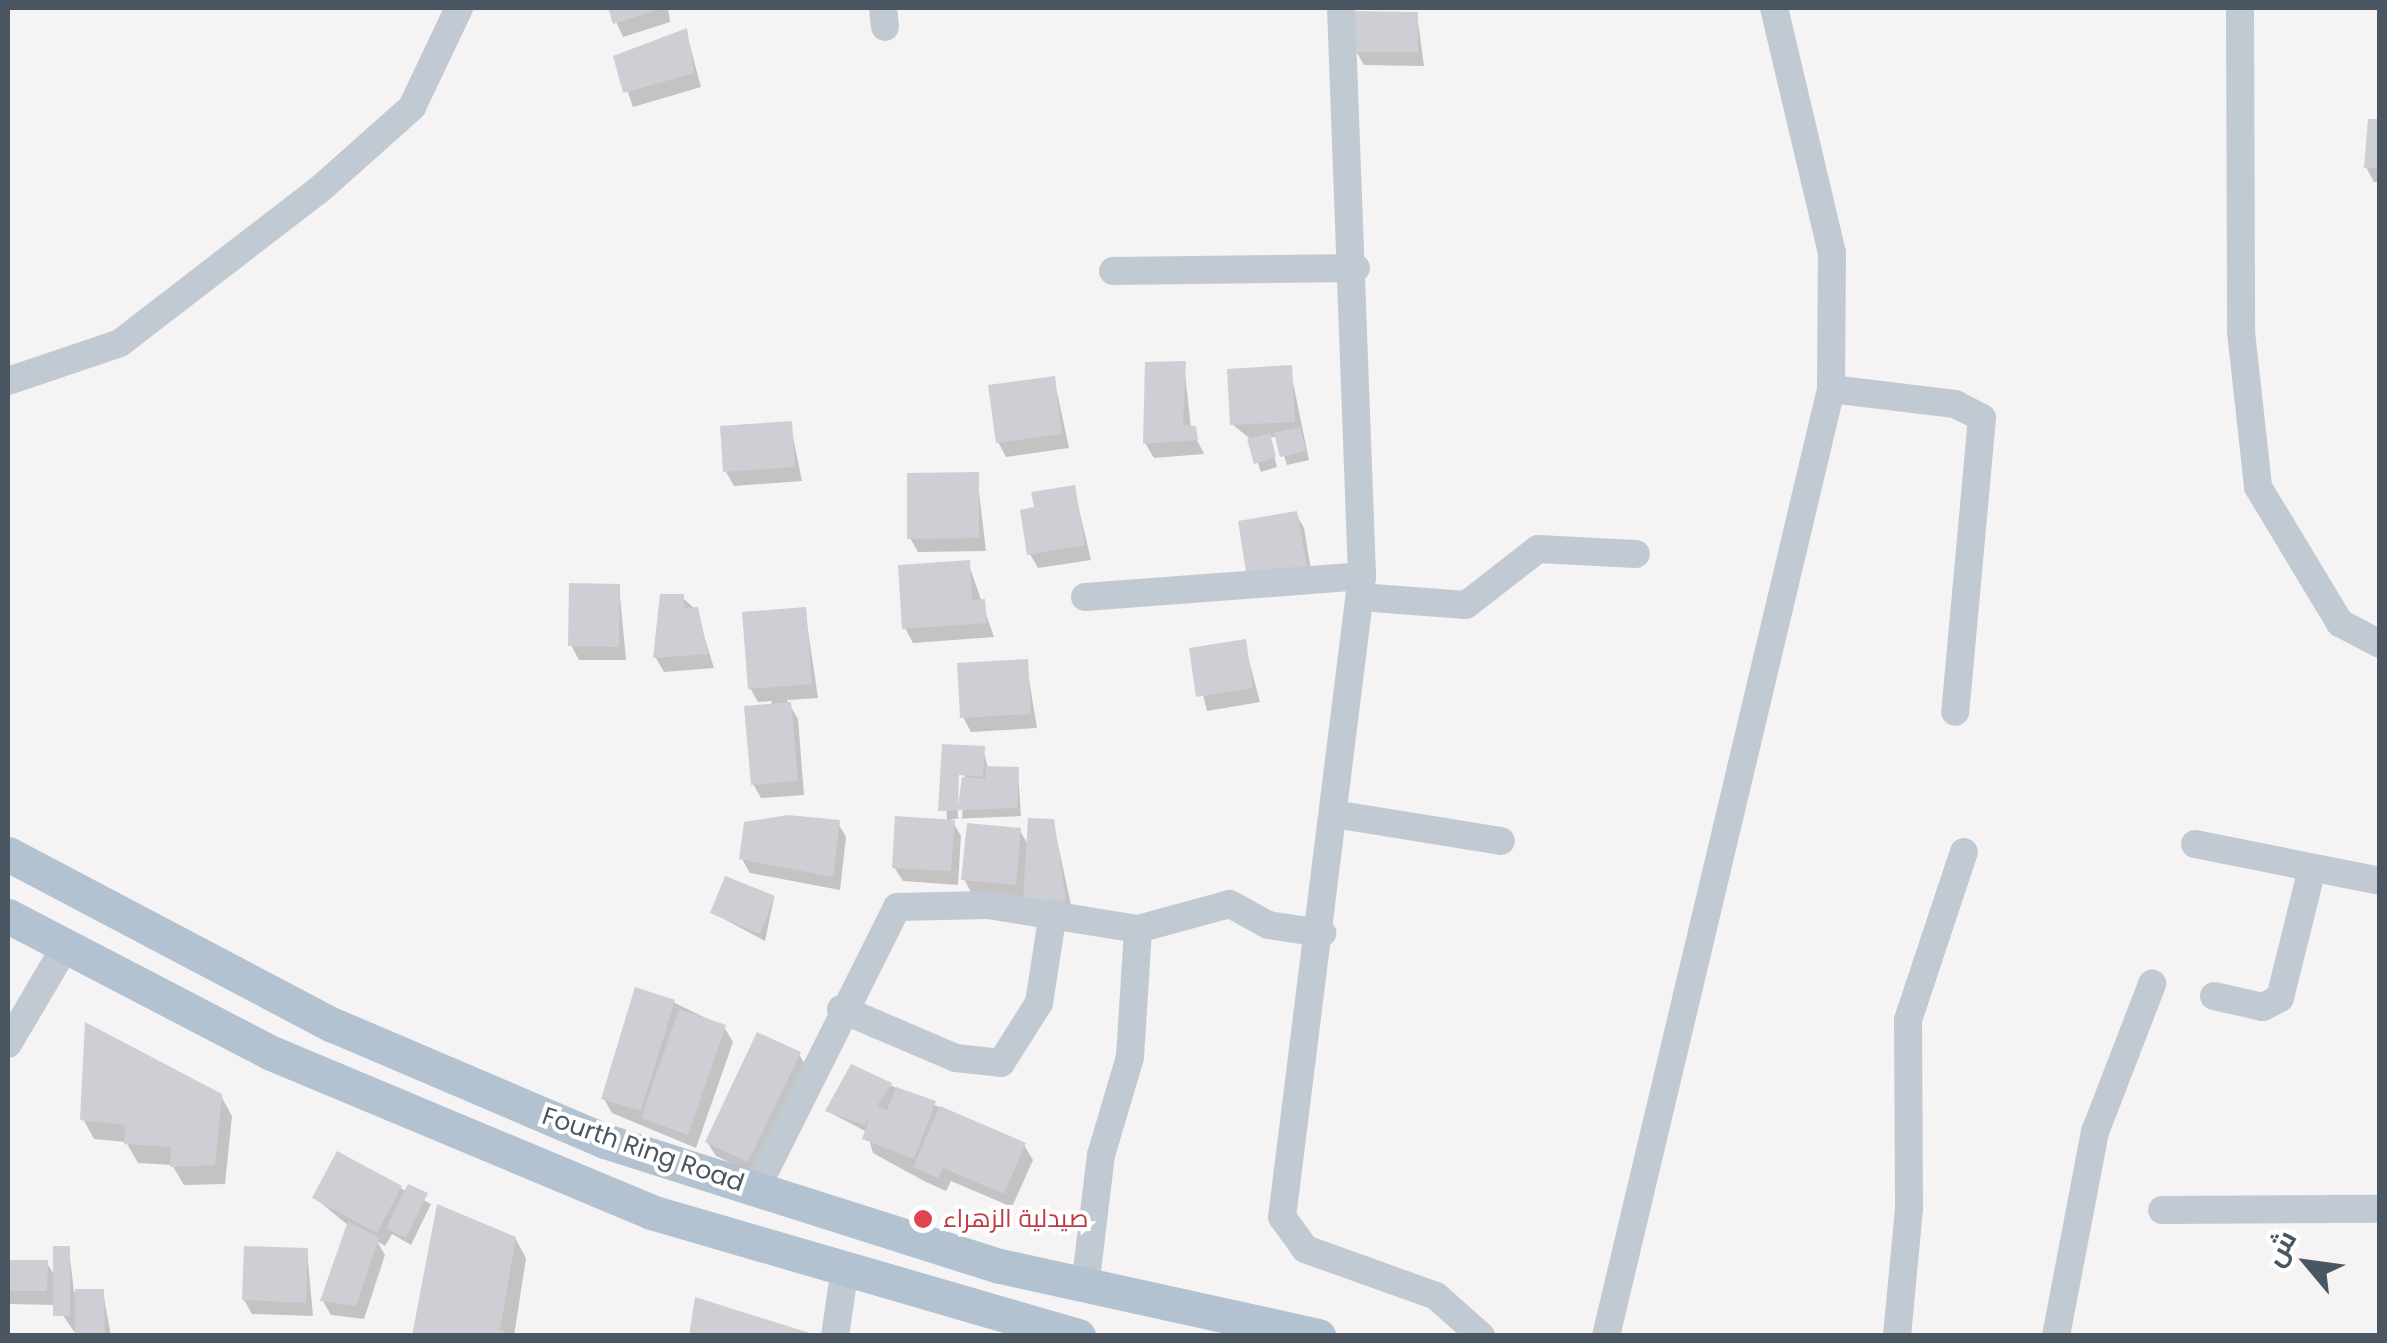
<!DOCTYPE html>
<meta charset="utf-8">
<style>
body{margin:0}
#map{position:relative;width:2387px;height:1343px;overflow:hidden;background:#f5f3f3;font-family:Poppins,Cairo,sans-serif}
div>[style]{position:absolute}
.shadow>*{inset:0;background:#0003}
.building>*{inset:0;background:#cdcfd5}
.minor>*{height:28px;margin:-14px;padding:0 14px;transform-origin:14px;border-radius:14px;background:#c1cad2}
.major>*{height:35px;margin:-17.5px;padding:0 17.5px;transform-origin:17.5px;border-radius:17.5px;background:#b3c2d1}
.dots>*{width:28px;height:28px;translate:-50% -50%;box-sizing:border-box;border:5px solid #fff;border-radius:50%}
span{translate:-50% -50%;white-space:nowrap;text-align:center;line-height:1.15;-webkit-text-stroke:8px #fff;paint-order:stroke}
.street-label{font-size:25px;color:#4a5661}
.health-label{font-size:25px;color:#be3a42}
.left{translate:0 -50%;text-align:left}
.frame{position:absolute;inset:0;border:10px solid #4a5661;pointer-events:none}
.north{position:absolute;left:2257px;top:1213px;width:100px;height:100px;-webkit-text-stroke:8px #fff;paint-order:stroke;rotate:299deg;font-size:28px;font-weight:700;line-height:40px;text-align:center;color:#4a5661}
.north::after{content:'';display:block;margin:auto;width:35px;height:45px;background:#4a5661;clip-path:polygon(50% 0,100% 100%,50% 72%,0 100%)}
</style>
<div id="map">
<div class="shadow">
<div style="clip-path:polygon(610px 8px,668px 8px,670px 22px,623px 37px)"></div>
<div style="clip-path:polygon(1417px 14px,1424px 66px,1364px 65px,1356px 51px)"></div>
<div style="clip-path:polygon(686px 31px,701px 87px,633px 107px,616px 57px)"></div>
<div style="clip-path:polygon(2380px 122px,2380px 182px,2374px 182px,2366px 167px)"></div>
<div style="clip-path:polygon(1184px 364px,1191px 428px,1204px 454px,1154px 458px,1145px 443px)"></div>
<div style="clip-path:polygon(1290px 368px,1309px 460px,1287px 465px,1278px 437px,1269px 437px,1277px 467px,1261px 472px,1249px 438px,1232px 424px)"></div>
<div style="clip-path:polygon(1054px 378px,1069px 448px,1006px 457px,998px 442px)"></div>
<div style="clip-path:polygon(790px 423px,802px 481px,734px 486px,726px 472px)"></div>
<div style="clip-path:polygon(977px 475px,986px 551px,918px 552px,910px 538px)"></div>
<div style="clip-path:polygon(1074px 488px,1091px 560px,1038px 568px,1030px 554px)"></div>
<div style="clip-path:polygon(1296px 514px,1304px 528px,1313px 582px,1240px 523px)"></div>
<div style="clip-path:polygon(968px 562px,994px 637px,913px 643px,905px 628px)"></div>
<div style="clip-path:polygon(619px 586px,626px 660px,579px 660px,571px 645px)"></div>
<div style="clip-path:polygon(662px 597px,682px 597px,696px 610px,714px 668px,664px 672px,656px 658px)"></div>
<div style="clip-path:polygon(805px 610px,818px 698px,787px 700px,798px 719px,804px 795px,761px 798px,753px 784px,772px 701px,758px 702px,750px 688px)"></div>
<div style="clip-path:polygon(1244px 642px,1260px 702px,1207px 711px,1192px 650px)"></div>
<div style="clip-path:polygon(1026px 661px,1037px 728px,971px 732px,963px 717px)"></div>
<div style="clip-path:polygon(evenodd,944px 747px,983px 749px,988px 768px,1018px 770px,1021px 816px,951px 819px,961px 836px,958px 885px,903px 881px,894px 867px,947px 822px,944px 747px,957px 773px,965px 773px,962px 819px,958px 819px,957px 773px)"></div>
<div style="clip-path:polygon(1053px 822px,1073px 914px,972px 894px,964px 879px,1020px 831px,1029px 846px)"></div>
<div style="clip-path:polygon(838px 823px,846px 837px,840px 890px,750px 873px,742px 859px)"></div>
<div style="clip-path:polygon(774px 898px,765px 941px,713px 913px)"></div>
<div style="clip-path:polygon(673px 1002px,724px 1027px,733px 1042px,696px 1148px,612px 1113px,604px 1099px)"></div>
<div style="clip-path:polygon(799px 1054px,807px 1068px,756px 1175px,716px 1156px,707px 1142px)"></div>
<div style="clip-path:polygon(890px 1085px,1024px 1145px,1033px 1160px,1012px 1207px,951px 1181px,946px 1191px,924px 1181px,873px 1153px,867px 1132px,827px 1111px)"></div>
<div style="clip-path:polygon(221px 1096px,232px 1116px,225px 1184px,184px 1185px,172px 1165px,138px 1163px,126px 1142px,94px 1139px,83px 1119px)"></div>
<div style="clip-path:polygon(400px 1188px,431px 1204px,411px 1245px,392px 1234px,385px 1246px,377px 1241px,385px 1255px,364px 1319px,331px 1315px,323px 1301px,349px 1226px,315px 1198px)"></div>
<div style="clip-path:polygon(515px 1238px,526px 1258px,514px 1336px,415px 1336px)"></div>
<div style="clip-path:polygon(69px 1249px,74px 1292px,103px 1292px,111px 1336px,77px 1336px,56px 1305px,8px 1304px,8px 1262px,47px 1263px,56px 1278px)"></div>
<div style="clip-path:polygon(307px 1250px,313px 1316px,252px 1314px,244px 1300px)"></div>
</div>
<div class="building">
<div style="clip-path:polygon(608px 8px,662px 8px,613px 24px)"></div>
<div style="clip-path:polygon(1354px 11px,1418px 12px,1418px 52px,1353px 52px)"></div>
<div style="clip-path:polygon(687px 28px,694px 73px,623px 93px,613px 56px)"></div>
<div style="clip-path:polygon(2368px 119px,2380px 119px,2380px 168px,2364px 168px)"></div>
<div style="clip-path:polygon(1186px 361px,1183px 425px,1196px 426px,1198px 440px,1143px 444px,1145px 362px)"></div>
<div style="clip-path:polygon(1292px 365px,1295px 422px,1230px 425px,1227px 369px)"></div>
<div style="clip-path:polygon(1055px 376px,1062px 434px,996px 443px,988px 385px)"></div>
<div style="clip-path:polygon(792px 421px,795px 467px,723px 472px,720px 426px)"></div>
<div style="clip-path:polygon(1300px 427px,1306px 451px,1280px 457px,1274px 433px)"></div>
<div style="clip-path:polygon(1270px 433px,1276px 457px,1254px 464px,1247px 439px)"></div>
<div style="clip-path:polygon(979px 472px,979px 538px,907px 539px,907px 473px)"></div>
<div style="clip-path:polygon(1075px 485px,1085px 545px,1027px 555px,1020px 510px,1034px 507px,1031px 492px)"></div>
<div style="clip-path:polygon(1297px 511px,1307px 568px,1247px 578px,1238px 521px)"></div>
<div style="clip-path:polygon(970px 560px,972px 600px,985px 599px,987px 623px,902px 629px,898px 565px)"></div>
<div style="clip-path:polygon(569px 583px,620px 584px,619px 647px,568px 646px)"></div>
<div style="clip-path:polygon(660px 594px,684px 594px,684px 608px,698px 607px,708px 654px,653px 658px)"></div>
<div style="clip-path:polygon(806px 607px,812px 684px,748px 689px,742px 612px)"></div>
<div style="clip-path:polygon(1246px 639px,1253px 688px,1196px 697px,1189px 648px)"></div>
<div style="clip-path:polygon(1028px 659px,1031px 714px,960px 718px,957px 663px)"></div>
<div style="clip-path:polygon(791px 702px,798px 781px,751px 785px,744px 706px)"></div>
<div style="clip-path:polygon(942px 744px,985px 746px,983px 777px,959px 775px,958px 806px,962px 777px,985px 779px,986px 766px,1019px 767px,1017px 808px,938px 811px)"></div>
<div style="clip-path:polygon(788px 815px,840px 820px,833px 877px,739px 859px,744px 822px)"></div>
<div style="clip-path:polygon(895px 816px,955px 820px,951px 871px,892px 868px)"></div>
<div style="clip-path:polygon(1028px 818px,1054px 819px,1066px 900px,1049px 909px,1023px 902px)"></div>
<div style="clip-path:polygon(967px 823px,1021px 828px,1016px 885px,961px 880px)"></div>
<div style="clip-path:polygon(725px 876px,775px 896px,760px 934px,710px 913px)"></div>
<div style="clip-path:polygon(635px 987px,675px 1000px,641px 1111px,601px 1099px)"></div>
<div style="clip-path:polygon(679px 1009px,726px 1025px,688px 1135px,641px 1118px)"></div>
<div style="clip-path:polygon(85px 1022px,222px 1094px,215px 1165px,170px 1167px,171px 1147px,124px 1144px,125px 1125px,80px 1120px)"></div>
<div style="clip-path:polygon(757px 1032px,801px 1052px,748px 1162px,705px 1142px)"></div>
<div style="clip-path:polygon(851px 1064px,892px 1083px,864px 1125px,825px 1111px)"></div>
<div style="clip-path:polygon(896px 1087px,936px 1101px,914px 1159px,862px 1139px,874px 1105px,887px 1110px)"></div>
<div style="clip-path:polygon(940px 1106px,1026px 1143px,1004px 1194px,943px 1168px,938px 1178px,913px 1167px)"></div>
<div style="clip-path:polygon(337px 1151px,402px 1186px,377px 1233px,312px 1198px)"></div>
<div style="clip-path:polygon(408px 1184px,428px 1193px,406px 1238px,386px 1228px)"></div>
<div style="clip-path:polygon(437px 1204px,516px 1237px,500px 1330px,515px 1336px,412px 1336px)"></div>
<div style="clip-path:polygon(348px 1221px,379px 1238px,356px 1306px,320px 1301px)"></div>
<div style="clip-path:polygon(53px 1246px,70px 1246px,70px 1316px,53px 1316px)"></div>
<div style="clip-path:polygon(244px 1246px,308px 1248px,306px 1303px,242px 1300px)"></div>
<div style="clip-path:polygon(8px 1260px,48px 1260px,47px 1291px,8px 1291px)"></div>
<div style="clip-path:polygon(75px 1289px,104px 1289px,105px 1336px,75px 1336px)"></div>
<div style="clip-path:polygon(695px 1297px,816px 1335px,816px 1336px,689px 1336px)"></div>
</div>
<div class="minor">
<div style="left:883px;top:8px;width:19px;rotate:84deg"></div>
<div style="left:1341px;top:8px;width:568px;rotate:87.88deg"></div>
<div style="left:1362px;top:576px;width:646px;rotate:97.11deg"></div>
<div style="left:1282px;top:1217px;width:39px;rotate:54deg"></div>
<div style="left:1305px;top:1249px;width:139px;rotate:19.7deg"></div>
<div style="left:1436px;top:1296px;width:60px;rotate:41.6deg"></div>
<div style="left:2240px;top:8px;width:324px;rotate:89.8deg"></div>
<div style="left:2241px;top:332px;width:156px;rotate:83.7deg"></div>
<div style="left:2258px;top:487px;width:159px;rotate:58.9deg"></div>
<div style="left:2340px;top:623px;width:45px;rotate:27.7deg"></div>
<div style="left:1113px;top:271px;width:243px;rotate:-0.7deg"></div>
<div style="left:8px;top:381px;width:118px;rotate:-18.7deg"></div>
<div style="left:120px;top:343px;width:251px;rotate:-37.6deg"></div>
<div style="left:319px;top:190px;width:125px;rotate:-41.7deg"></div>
<div style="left:412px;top:107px;width:110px;rotate:-64.6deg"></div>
<div style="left:1831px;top:389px;width:125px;rotate:6.9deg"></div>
<div style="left:1955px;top:404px;width:30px;rotate:27deg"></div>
<div style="left:1982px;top:418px;width:295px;rotate:95.2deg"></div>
<div style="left:1085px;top:597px;width:278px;rotate:-4.3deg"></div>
<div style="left:1360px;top:597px;width:106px;rotate:4.3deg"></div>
<div style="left:1466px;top:605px;width:91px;rotate:-37.9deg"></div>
<div style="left:1538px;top:549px;width:98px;rotate:2.9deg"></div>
<div style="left:1334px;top:814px;width:169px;rotate:9.2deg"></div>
<div style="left:2195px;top:844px;width:189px;rotate:11.3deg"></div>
<div style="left:2214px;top:996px;width:50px;rotate:12.7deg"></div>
<div style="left:2263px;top:1007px;width:19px;rotate:-28deg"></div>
<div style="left:2280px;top:998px;width:133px;rotate:-76.1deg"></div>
<div style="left:841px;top:1009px;width:125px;rotate:23.1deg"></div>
<div style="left:956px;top:1058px;width:45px;rotate:6.3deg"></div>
<div style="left:1001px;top:1063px;width:71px;rotate:-57.7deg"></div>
<div style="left:1039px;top:1003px;width:91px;rotate:-81.2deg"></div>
<div style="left:8px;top:1044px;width:110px;rotate:-59.5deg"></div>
<div style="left:756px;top:1189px;width:315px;rotate:-63.4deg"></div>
<div style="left:897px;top:907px;width:91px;rotate:-1.3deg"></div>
<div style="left:988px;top:905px;width:152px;rotate:9.1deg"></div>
<div style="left:2162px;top:1210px;width:218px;rotate:-0.3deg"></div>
<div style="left:1085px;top:1287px;width:133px;rotate:-83.1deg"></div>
<div style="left:1101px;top:1155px;width:102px;rotate:-73.5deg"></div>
<div style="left:1130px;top:1057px;width:128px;rotate:-86.4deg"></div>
<div style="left:1138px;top:929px;width:95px;rotate:-15.2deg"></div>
<div style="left:1230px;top:904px;width:43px;rotate:28.9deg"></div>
<div style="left:1268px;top:925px;width:55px;rotate:8.4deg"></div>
<div style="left:835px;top:1336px;width:63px;rotate:-81.7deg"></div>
<div style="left:1606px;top:1336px;width:973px;rotate:-76.63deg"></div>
<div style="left:1831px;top:389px;width:136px;rotate:-89.6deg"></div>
<div style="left:1832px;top:253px;width:252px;rotate:-103.3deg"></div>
<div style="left:1897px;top:1336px;width:129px;rotate:-84.6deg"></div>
<div style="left:1909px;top:1208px;width:188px;rotate:-90.3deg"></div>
<div style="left:1908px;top:1020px;width:177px;rotate:-71.6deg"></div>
<div style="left:2056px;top:1336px;width:208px;rotate:-79.2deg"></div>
<div style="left:2095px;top:1132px;width:159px;rotate:-68.9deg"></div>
</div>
<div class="major">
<div style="left:8px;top:854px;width:367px;rotate:27.8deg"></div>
<div style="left:333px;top:1025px;width:296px;rotate:23.1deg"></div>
<div style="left:605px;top:1141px;width:414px;rotate:17.6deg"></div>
<div style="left:1000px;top:1266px;width:326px;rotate:12.4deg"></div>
<div style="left:8px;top:916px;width:294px;rotate:27.5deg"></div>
<div style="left:269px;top:1052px;width:414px;rotate:22.7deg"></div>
<div style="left:651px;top:1212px;width:445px;rotate:16.2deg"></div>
</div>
<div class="dots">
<div style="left:923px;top:1219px;background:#e0444e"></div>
</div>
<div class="street-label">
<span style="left:643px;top:1150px;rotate:19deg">Fourth Ring Road</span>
</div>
<div class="health-label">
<span class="left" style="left:943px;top:1219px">صيدلية الزهراء</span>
</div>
<div class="frame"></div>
<div class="north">ش</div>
</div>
